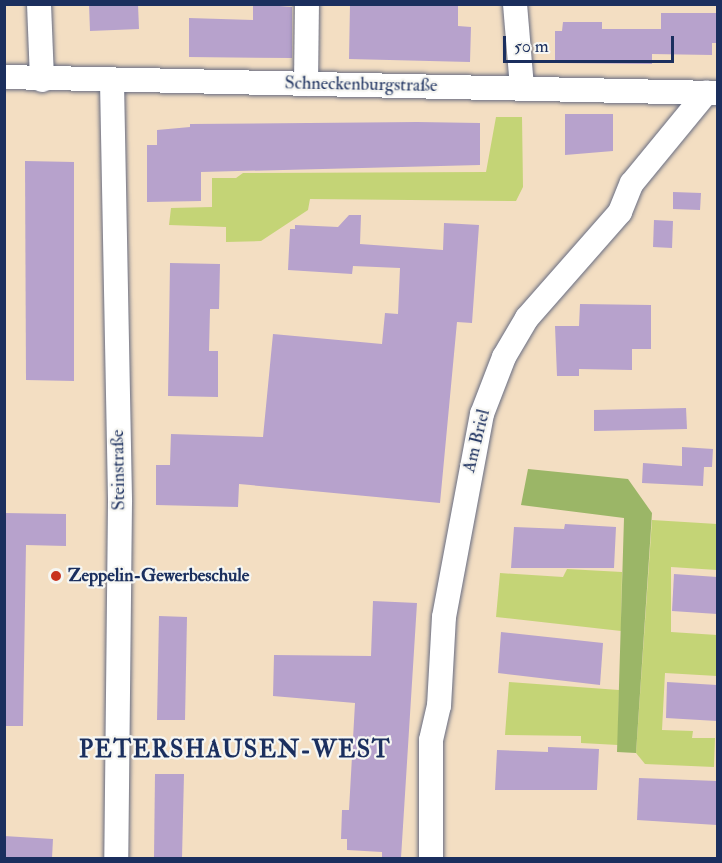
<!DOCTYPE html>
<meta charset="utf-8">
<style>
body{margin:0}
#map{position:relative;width:722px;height:863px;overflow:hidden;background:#f3dec2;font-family:"IM FELL Double Pica",serif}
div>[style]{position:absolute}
.green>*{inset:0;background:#c4d476}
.forest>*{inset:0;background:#9bb667}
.building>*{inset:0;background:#b7a2cc}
.roads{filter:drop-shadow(0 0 2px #676c81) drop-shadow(0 0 2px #676c81)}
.minor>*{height:24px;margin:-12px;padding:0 12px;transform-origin:12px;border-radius:12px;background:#fff}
.dots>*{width:16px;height:16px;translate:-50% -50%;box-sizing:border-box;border:3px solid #f6f6f2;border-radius:50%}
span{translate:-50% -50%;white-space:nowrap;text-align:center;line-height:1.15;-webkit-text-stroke:4.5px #f6f6f2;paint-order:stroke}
.street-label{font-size:18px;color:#1b2f5e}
.poi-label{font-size:18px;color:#1b2f5e;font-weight:700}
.left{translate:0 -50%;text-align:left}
.district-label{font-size:24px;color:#1b2f5e;font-weight:700;letter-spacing:1.5px}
.frame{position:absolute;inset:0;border:6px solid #1b2f5e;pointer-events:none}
.scale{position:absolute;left:503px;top:36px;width:171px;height:27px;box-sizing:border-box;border:3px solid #1b2f5e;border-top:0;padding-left:8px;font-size:18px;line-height:21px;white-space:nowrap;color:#1b2f5e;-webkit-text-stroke:4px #f6f6f2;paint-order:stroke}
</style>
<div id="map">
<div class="green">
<div style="clip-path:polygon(496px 117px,522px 117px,523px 187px,516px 201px,310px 199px,308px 210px,261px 241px,226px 242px,226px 227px,169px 225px,171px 208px,212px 207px,212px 178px,236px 178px,243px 173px,486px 172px)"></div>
<div style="clip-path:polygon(652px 520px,717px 524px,717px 570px,671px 567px,671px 632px,717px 635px,717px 676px,665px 673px,662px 730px,693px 731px,692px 738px,715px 738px,714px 767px,645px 764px,636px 753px)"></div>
<div style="clip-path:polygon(567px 569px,622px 572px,621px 631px,496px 617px,500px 573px,563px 577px)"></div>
<div style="clip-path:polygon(509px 682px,619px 690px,618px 745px,581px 743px,581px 736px,505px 735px)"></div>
</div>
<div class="forest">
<div style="clip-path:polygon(528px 469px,628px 479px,652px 513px,636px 753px,617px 752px,624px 518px,521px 505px)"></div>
</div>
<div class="building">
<div style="clip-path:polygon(89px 4px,138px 4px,139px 29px,90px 31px)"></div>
<div style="clip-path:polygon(253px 4px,292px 7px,292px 58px,189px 57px,189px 18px,253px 20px)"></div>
<div style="clip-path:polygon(350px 4px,458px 4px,458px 26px,471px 27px,470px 62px,349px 59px)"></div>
<div style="clip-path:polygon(661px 13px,717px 13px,717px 43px,712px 43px,712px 55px,652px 54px,652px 64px,555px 63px,555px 31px,562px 31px,563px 22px,602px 22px,602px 29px,661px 29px)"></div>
<div style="clip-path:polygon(565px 114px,613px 114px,613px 151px,565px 155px)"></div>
<div style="clip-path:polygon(417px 122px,480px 123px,480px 165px,201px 172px,201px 201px,147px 202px,147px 145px,157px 145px,157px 130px,190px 127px,190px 124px)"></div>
<div style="clip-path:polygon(25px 161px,74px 162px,74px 381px,26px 380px)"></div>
<div style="clip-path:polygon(673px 192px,701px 193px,700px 210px,673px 209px)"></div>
<div style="clip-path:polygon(349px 215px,361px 215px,360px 244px,443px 250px,444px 223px,479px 225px,472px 323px,457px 322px,440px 503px,239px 484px,238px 507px,156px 505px,156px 465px,170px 465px,171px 434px,263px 437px,273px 334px,382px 344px,385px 313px,398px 314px,400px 268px,353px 266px,352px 274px,288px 270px,290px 229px,295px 229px,295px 225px,338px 227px)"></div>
<div style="clip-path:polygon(654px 220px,673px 221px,672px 248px,653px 247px)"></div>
<div style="clip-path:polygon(170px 263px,220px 264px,219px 309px,210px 309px,209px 351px,218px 351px,218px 397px,168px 396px)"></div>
<div style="clip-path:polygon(580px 304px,651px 305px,651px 349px,632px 349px,632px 370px,579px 369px,579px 376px,557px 376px,555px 326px,579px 326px)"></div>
<div style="clip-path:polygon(686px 408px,687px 429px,594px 431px,594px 410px)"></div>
<div style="clip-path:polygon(682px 447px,713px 449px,712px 467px,704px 467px,703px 486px,642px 483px,643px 463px,682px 466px)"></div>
<div style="clip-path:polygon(4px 513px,66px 514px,66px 546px,26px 545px,23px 726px,4px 726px)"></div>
<div style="clip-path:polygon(565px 524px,616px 527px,614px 568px,511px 568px,514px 527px,564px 529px)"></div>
<div style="clip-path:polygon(674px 574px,717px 577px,717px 614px,672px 611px)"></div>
<div style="clip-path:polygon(373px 601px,417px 603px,401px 858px,382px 858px,382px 852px,347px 850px,347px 839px,341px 839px,342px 810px,349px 810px,355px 703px,273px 696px,274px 655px,371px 656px)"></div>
<div style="clip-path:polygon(159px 616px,187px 617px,185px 720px,157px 720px)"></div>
<div style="clip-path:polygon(501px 632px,603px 643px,600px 685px,498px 673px)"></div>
<div style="clip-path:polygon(667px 682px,717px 685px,717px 721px,666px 718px)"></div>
<div style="clip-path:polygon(548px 747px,599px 749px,597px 790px,495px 790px,497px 750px,548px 752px)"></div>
<div style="clip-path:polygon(155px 774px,184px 774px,182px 858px,154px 858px)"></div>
<div style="clip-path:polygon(639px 778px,717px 781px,717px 825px,637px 820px)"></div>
<div style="clip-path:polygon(4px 836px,53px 839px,52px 858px,4px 858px)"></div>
</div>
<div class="roads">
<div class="minor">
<div style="left:39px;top:4px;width:76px;rotate:87.7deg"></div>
<div style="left:515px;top:4px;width:84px;rotate:85.2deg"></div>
<div style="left:4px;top:77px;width:712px;rotate:1.29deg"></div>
<div style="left:112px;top:82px;width:420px;rotate:88.9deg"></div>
<div style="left:120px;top:502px;width:356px;rotate:90.6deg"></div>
<div style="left:306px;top:84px;width:80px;rotate:-89.3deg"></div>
<div style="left:431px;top:858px;width:118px;rotate:-90deg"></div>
<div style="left:431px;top:740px;width:35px;rotate:-77deg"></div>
<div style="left:439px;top:706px;width:89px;rotate:-86.8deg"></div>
<div style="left:444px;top:617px;width:207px;rotate:-79.4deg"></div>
<div style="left:482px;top:414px;width:61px;rotate:-68.9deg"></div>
<div style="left:504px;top:357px;width:45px;rotate:-59.5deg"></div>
<div style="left:527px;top:318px;width:141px;rotate:-48.7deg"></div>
<div style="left:620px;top:212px;width:31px;rotate:-68deg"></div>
<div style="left:632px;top:183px;width:117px;rotate:-50.6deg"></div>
</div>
</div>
<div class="dots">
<div style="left:56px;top:576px;background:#c8321e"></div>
</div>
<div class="street-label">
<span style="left:361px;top:85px;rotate:1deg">Schneckenburgstraße</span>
<span style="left:477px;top:441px;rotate:-76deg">Am Briel</span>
<span style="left:119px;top:470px;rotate:-91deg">Steinstraße</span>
</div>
<div class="poi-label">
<span class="left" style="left:68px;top:576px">Zeppelin-Gewerbeschule</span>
</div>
<div class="district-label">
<span style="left:235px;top:750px">PETERSHAUSEN-WEST</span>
</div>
<div class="frame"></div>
<div class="scale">50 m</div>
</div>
